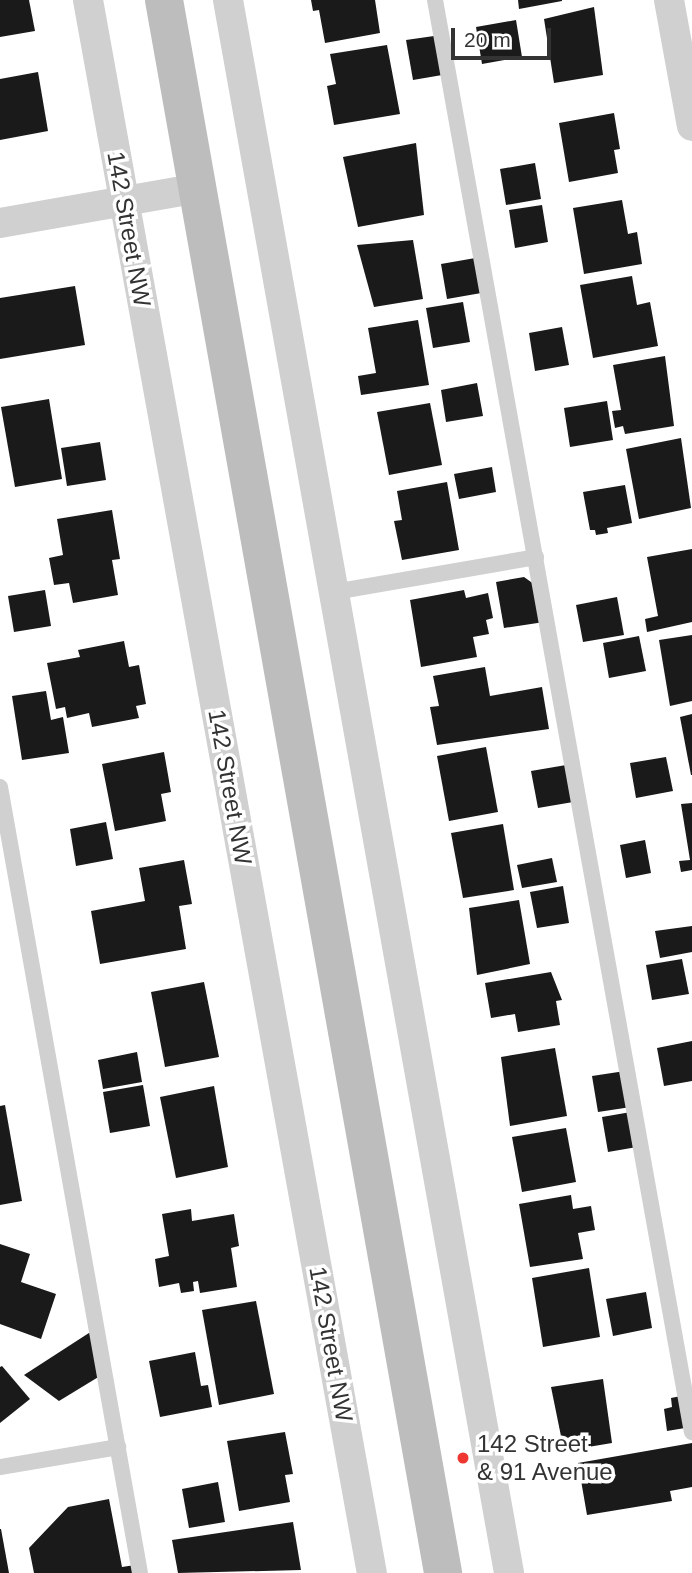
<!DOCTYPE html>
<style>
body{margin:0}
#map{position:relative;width:692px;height:1573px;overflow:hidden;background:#fff;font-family:Helvetica,sans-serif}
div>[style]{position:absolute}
.building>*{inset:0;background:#1a1a1a}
.service>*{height:16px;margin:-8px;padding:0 8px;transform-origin:8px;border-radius:8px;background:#d0d0d0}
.minor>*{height:30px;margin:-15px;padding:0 15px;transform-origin:15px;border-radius:15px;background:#d0d0d0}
.secondary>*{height:38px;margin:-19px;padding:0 19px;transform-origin:19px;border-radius:19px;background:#bdbdbd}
.dots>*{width:19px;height:19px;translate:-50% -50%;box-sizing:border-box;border:4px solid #fff;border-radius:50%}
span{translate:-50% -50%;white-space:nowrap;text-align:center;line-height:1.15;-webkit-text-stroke:7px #fff;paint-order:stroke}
.street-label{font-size:24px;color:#333}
.poi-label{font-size:24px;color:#333}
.left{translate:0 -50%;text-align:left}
.scale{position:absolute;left:451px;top:28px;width:100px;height:32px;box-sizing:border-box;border:4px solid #333;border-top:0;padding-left:9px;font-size:21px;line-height:24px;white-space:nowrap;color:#333;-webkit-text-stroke:5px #fff;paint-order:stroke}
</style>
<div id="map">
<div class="building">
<div style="clip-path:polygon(0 0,29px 0,35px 31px,0 37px)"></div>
<div style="clip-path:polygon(311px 0,375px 0,380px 33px,325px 43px,319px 10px,313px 11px)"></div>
<div style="clip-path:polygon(518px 0,562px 0,562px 1px,519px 9px)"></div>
<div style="clip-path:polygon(594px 7px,603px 75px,554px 83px,544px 19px)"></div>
<div style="clip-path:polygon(516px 20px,522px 57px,482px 64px,476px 27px)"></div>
<div style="clip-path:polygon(441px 35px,448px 74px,413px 80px,406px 40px)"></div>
<div style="clip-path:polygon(387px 45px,400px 114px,334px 125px,327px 86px,336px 84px,330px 54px)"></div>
<div style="clip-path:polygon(38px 72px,48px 131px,0 140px,0 79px)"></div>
<div style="clip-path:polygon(614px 113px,620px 149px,614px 150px,618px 173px,569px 182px,559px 123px)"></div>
<div style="clip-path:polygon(416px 143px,424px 215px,358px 227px,343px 157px)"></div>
<div style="clip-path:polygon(535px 163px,541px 199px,506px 205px,500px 169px)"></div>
<div style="clip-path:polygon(622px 200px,628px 234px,637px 232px,642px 264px,584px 274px,573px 208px)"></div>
<div style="clip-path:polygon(542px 205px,548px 242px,515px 248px,509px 210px)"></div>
<div style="clip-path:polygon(413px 240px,423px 299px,374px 307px,357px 245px)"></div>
<div style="clip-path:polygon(481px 257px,487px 292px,447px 299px,441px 264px)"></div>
<div style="clip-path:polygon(632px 276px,637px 305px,650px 302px,658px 346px,593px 358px,580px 285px)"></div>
<div style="clip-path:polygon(75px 286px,85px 345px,0 359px,0 298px)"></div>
<div style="clip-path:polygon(463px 302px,470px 342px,433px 348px,426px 308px)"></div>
<div style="clip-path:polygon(418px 320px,429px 385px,361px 395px,358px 376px,376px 373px,368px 328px)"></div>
<div style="clip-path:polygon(562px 327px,569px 365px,535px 371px,529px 333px)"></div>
<div style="clip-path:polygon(665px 356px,674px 426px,625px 434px,623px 426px,615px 428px,612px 411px,621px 410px,613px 365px)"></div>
<div style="clip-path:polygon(477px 383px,483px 416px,446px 422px,441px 390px)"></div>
<div style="clip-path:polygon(49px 399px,62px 479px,15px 487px,1px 407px)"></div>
<div style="clip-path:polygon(607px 401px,613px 440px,570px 447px,564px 408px)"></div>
<div style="clip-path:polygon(430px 403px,442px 465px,389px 475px,377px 412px)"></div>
<div style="clip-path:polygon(681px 438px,691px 508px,639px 519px,626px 449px)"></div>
<div style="clip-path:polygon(100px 442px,106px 480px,67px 486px,61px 448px)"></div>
<div style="clip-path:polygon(492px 467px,496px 492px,459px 499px,454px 474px)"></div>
<div style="clip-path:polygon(447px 482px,459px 550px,402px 560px,394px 521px,402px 520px,397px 491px)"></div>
<div style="clip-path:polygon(625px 485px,632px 523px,607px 528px,608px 533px,596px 535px,595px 530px,590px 530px,583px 492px)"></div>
<div style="clip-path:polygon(112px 510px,120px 559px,112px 560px,118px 595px,73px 603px,69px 583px,54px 585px,49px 558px,63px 555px,57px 519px)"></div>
<div style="clip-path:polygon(692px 549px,692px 622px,647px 632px,645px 619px,658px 616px,647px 557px)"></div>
<div style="clip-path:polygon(524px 577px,538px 587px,544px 622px,504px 628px,496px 582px)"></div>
<div style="clip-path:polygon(45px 590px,51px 626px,14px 632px,8px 596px)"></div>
<div style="clip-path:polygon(464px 590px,466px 598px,488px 593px,493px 618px,486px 620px,489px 634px,473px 637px,477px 657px,421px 667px,410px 600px)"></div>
<div style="clip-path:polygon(617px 597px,624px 635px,583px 642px,576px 605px)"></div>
<div style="clip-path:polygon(692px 635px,692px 701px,670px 706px,659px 640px)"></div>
<div style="clip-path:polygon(639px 636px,646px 671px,609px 678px,603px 643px)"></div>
<div style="clip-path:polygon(124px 641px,129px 667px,139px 665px,146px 704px,136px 706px,139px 718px,92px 727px,89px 713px,67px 718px,65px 707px,56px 709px,47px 663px,80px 657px,78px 650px)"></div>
<div style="clip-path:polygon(485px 667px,490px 696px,542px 687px,549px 729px,437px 745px,430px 707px,439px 706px,433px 676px)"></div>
<div style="clip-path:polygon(46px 691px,51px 720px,63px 717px,69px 753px,22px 760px,12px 696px)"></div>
<div style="clip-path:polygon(692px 714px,692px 775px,691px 775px,680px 717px)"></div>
<div style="clip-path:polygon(486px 747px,498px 812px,449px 821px,437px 756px)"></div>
<div style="clip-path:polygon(164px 752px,171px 792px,161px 794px,166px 821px,115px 831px,102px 764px)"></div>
<div style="clip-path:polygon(666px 757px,673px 791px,636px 798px,630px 763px)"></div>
<div style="clip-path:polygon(572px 764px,579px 801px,538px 808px,531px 771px)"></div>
<div style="clip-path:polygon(692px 803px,692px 870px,681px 872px,679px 861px,690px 860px,681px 804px)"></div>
<div style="clip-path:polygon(106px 822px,113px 859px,76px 866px,70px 829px)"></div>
<div style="clip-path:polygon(503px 824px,514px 890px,463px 898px,451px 833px)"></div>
<div style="clip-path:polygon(645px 840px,651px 873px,626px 878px,620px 845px)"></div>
<div style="clip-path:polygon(552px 858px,557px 882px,522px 888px,517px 865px)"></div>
<div style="clip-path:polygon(184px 860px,192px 904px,179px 906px,186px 949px,100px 964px,91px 911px,145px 901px,139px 868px)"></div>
<div style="clip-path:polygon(563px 886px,569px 923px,537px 928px,530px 892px)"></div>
<div style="clip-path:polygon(519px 900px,530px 964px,477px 975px,469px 908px)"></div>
<div style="clip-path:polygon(692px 926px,692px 952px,660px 958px,655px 931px)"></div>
<div style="clip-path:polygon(682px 959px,689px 994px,652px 1000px,646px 965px)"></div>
<div style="clip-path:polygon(551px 972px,562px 1000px,556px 1001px,560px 1025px,518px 1032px,515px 1014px,491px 1018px,485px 983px)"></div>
<div style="clip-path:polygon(204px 982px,219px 1057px,165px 1067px,151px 992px)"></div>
<div style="clip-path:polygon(692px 1041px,692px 1081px,664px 1086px,657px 1048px)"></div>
<div style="clip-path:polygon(555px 1048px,567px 1116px,510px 1126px,501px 1057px)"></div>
<div style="clip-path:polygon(137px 1052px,142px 1082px,103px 1089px,98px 1060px)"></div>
<div style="clip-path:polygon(625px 1071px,631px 1107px,598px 1112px,592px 1076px)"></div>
<div style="clip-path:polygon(143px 1085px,150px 1126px,110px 1133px,103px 1092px)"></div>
<div style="clip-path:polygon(214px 1086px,228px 1167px,176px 1178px,160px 1097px)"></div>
<div style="clip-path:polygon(5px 1105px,22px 1201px,0 1205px,0 1106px)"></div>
<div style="clip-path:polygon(631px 1112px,637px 1147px,608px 1152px,602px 1117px)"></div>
<div style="clip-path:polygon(566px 1128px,576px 1182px,522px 1192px,512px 1137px)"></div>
<div style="clip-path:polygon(571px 1195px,573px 1209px,591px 1206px,595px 1230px,578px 1233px,583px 1259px,530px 1267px,519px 1204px)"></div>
<div style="clip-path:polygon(191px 1209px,192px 1221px,234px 1214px,239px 1246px,231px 1248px,237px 1287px,200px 1293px,198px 1281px,193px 1282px,194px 1291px,181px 1293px,179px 1283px,159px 1287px,155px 1259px,169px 1256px,162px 1214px)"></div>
<div style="clip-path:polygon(0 1244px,30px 1254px,21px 1282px,56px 1294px,41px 1339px,0 1324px)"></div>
<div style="clip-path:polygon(589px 1268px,600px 1337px,543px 1347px,532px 1278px)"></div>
<div style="clip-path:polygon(646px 1292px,652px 1328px,613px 1336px,606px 1299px)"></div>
<div style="clip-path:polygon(256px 1301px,274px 1394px,219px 1405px,202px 1310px)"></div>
<div style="clip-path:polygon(92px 1331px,100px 1376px,59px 1401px,24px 1375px)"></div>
<div style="clip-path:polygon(195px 1352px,201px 1386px,208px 1385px,212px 1407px,160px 1417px,149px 1361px)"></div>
<div style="clip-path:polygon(2px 1366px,30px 1399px,0 1423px,0 1367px)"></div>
<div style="clip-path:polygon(603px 1379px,612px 1443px,564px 1451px,551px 1387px)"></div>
<div style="clip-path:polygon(681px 1396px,685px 1428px,667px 1431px,664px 1409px,672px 1407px,671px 1398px)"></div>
<div style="clip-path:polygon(285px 1432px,293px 1474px,285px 1475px,290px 1502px,239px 1511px,227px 1441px)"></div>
<div style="clip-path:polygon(692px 1443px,692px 1487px,670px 1491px,672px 1501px,587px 1515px,578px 1463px)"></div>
<div style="clip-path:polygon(218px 1482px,225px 1522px,189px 1528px,182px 1489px)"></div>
<div style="clip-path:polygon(109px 1499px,122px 1567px,135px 1565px,136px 1573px,34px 1573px,29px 1548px,68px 1507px)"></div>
<div style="clip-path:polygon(293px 1522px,301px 1570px,178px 1573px,172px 1540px)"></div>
<div style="clip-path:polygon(0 1529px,1px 1529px,9px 1573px,0 1573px)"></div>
</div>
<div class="service">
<div style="left:435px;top:0;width:1455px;rotate:79.83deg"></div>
<div style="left:334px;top:592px;width:205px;rotate:-9.8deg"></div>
<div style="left:0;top:787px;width:798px;rotate:79.9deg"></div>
<div style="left:0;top:1467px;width:120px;rotate:-9.6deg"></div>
</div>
<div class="minor">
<div style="left:88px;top:0;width:1598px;rotate:79.77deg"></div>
<div style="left:228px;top:0;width:1598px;rotate:79.87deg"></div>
<div style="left:669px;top:0;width:128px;rotate:79.7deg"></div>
<div style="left:0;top:223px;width:202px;rotate:-10deg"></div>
</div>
<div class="secondary">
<div style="left:164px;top:0;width:1598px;rotate:79.94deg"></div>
</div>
<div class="dots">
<div style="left:463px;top:1458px;background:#ef3630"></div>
</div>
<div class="street-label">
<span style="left:129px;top:229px;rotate:80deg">142 Street NW</span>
<span style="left:230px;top:787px;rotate:80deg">142 Street NW</span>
<span style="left:331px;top:1344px;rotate:80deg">142 Street NW</span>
</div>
<div class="poi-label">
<span class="left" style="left:477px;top:1458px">142 Street<br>&amp; 91 Avenue</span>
</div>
<div class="scale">20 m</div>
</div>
